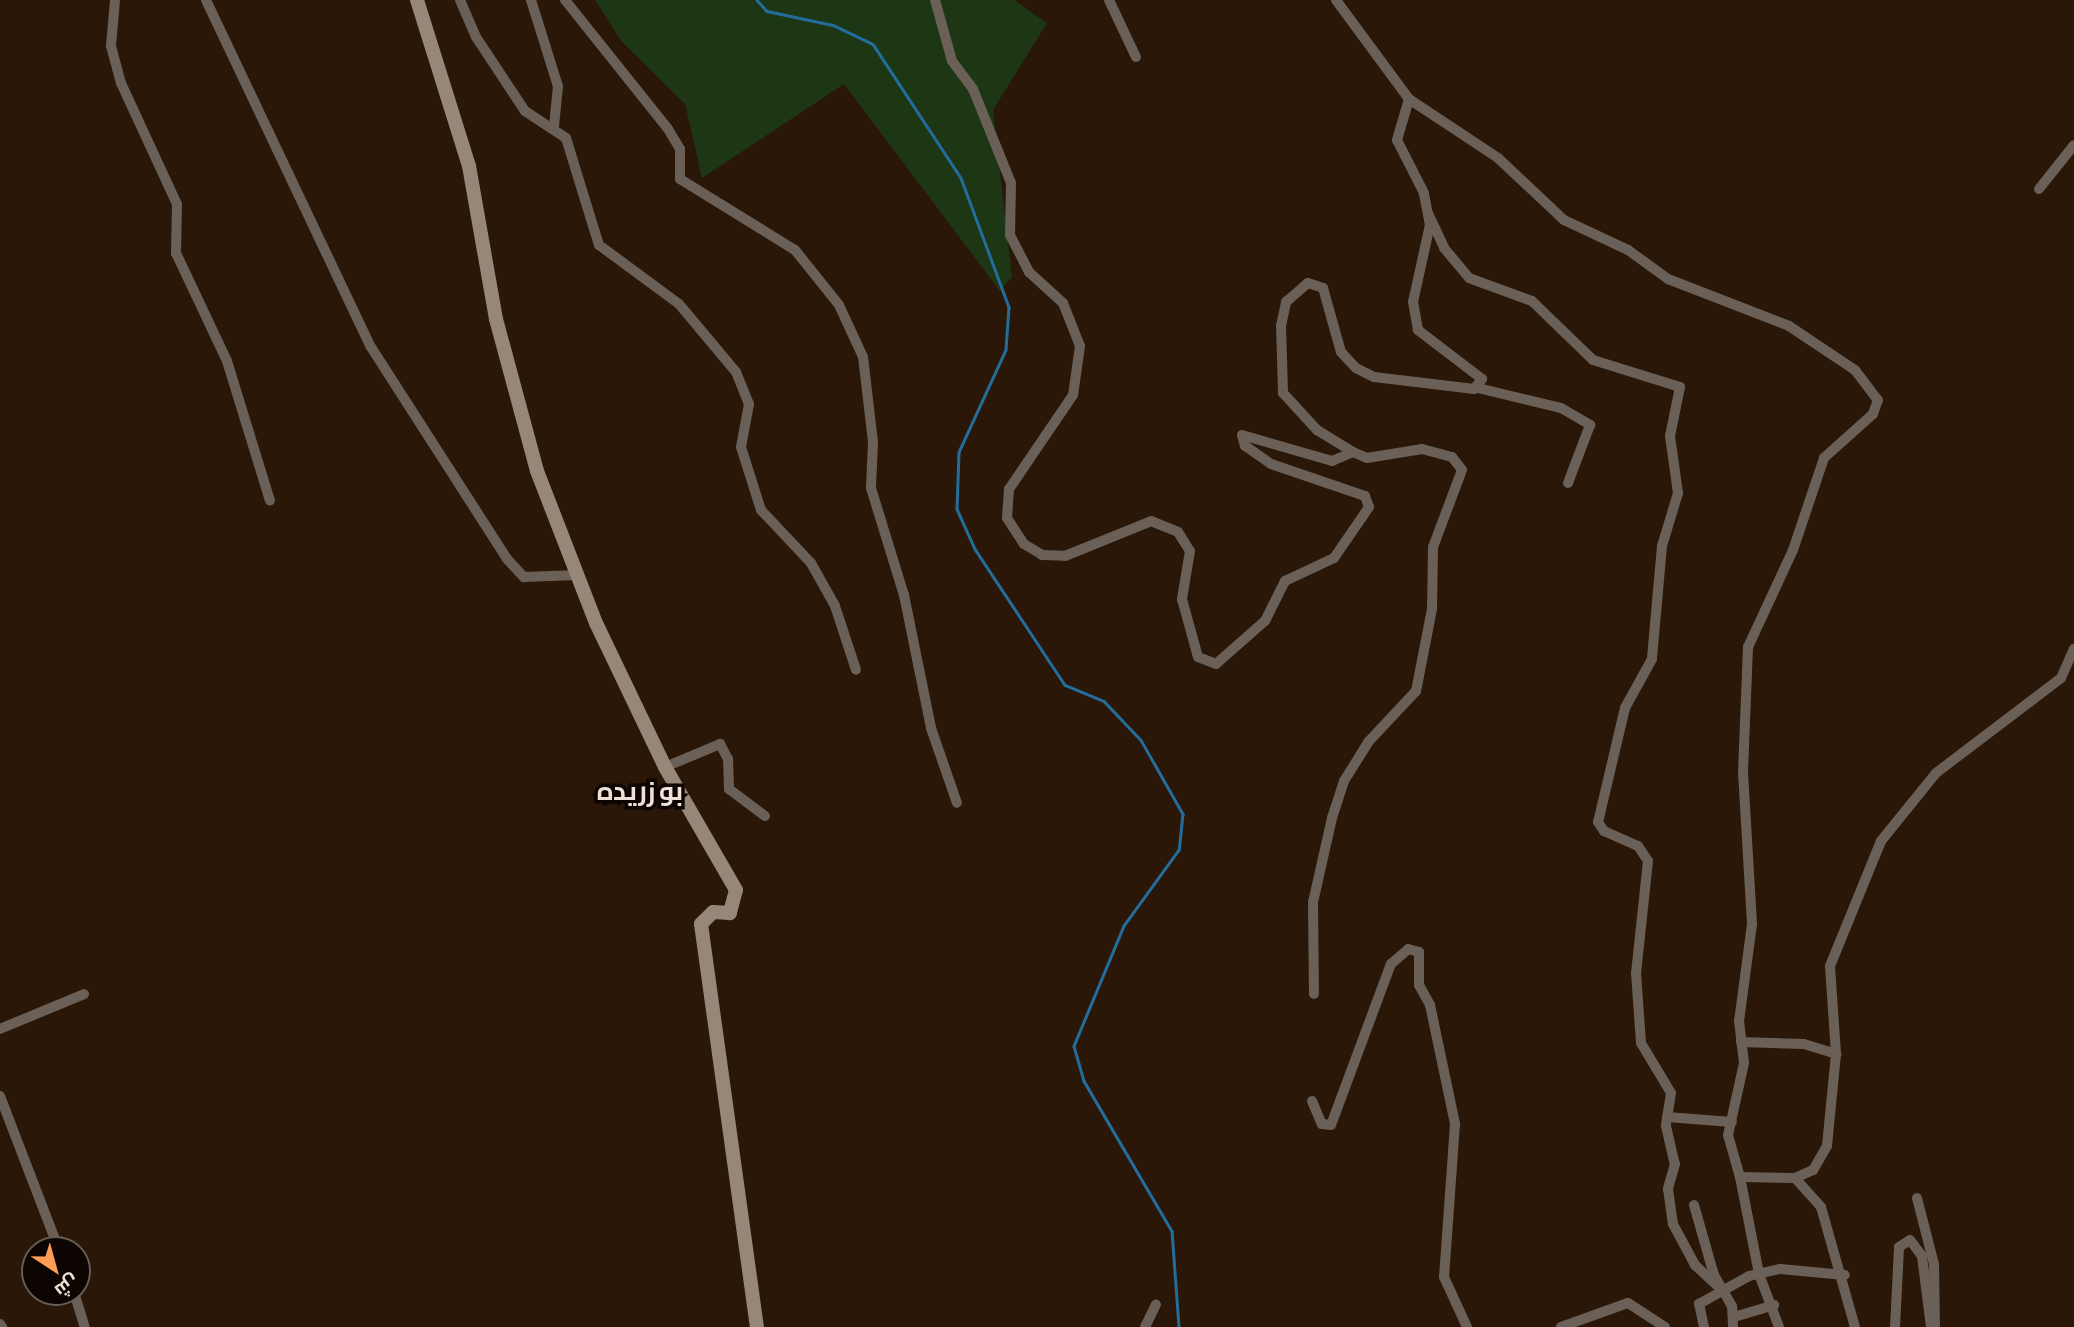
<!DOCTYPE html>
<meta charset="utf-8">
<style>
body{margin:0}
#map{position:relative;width:2074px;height:1327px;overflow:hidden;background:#2a1707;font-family:"Asap Condensed",Cairo,sans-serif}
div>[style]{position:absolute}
.green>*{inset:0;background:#1d3613}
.stream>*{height:2.5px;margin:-1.25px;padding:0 1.25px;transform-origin:1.25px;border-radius:1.25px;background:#236d9d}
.street>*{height:10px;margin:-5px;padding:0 5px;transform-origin:5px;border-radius:5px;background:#6a6057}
.secondary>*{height:14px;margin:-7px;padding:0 7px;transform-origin:7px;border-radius:7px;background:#968779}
span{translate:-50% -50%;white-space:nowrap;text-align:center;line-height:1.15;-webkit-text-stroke:7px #0d0502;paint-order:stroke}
.quarter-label{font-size:26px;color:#efe1d6;font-weight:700}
.north{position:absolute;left:21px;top:1236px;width:70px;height:70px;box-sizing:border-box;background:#0d0502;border:2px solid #675d57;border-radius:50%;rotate:144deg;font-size:19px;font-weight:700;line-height:28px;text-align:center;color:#efe1d6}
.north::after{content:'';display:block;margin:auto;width:24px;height:32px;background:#fd9d55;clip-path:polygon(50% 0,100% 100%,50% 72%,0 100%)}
</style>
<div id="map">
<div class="green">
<div style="clip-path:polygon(595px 0,1014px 0,1047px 23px,993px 110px,1012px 277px,1000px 291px,844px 84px,702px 178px,685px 104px,621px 41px)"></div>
</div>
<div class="stream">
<div style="left:757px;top:0;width:15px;rotate:48deg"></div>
<div style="left:767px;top:11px;width:67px;rotate:12deg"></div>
<div style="left:833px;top:25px;width:44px;rotate:25.4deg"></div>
<div style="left:873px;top:44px;width:160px;rotate:56.7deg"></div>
<div style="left:961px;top:178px;width:138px;rotate:69.6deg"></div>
<div style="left:1009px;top:307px;width:43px;rotate:94deg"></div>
<div style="left:1006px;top:350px;width:112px;rotate:114.7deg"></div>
<div style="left:959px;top:452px;width:57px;rotate:92deg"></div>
<div style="left:957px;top:509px;width:44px;rotate:65.8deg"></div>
<div style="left:975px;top:549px;width:163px;rotate:56.5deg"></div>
<div style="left:1065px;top:685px;width:42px;rotate:22.3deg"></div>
<div style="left:1104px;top:701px;width:54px;rotate:46.5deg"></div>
<div style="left:1141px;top:740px;width:85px;rotate:60.4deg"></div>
<div style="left:1183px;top:814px;width:36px;rotate:96deg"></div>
<div style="left:1179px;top:850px;width:94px;rotate:125.9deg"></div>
<div style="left:1124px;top:926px;width:130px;rotate:112.6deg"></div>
<div style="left:1074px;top:1046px;width:36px;rotate:74deg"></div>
<div style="left:1084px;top:1081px;width:174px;rotate:59.6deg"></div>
<div style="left:1172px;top:1231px;width:96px;rotate:85.8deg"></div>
</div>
<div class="street">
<div style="left:115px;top:0;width:46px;rotate:95deg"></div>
<div style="left:111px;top:46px;width:38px;rotate:75deg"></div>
<div style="left:121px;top:83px;width:133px;rotate:65.2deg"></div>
<div style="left:177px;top:204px;width:49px;rotate:91.2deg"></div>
<div style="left:176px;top:253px;width:119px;rotate:64.7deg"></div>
<div style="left:227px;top:361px;width:146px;rotate:72.9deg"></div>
<div style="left:206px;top:0;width:384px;rotate:64.6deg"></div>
<div style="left:371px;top:347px;width:252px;rotate:57.3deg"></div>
<div style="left:507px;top:559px;width:25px;rotate:47deg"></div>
<div style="left:524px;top:577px;width:54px;rotate:-2.1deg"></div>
<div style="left:460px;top:0;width:40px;rotate:66.6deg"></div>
<div style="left:476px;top:37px;width:89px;rotate:56.5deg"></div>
<div style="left:525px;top:111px;width:49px;rotate:33.4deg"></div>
<div style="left:566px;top:138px;width:112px;rotate:72.9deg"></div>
<div style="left:599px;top:245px;width:99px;rotate:36.4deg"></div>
<div style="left:679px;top:304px;width:89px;rotate:50deg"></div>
<div style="left:736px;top:372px;width:35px;rotate:68deg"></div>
<div style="left:749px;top:404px;width:44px;rotate:100.5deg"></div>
<div style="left:741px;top:447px;width:66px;rotate:72.4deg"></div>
<div style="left:761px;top:510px;width:73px;rotate:46.7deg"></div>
<div style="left:811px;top:563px;width:49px;rotate:60.8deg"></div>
<div style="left:835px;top:606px;width:67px;rotate:71.8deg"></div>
<div style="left:531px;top:0;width:90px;rotate:72.6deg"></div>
<div style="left:558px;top:86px;width:40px;rotate:95.7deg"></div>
<div style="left:565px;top:0;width:165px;rotate:51.4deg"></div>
<div style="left:668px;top:129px;width:23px;rotate:59deg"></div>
<div style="left:680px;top:149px;width:30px;rotate:90deg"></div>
<div style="left:680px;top:179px;width:135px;rotate:31.7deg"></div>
<div style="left:795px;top:250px;width:70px;rotate:51.3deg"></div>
<div style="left:839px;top:305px;width:57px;rotate:65.2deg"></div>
<div style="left:863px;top:357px;width:86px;rotate:83.3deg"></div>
<div style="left:873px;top:442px;width:46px;rotate:92.5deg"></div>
<div style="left:871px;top:488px;width:112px;rotate:72.9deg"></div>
<div style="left:904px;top:595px;width:136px;rotate:78.5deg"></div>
<div style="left:931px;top:728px;width:79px;rotate:70.9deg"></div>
<div style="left:935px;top:0;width:63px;rotate:74.4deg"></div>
<div style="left:952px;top:61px;width:35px;rotate:53deg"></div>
<div style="left:973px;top:89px;width:101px;rotate:68deg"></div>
<div style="left:1011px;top:183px;width:52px;rotate:91.1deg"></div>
<div style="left:1010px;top:235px;width:42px;rotate:62.8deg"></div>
<div style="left:1029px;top:272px;width:46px;rotate:42.4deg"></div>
<div style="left:1063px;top:303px;width:46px;rotate:68.4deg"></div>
<div style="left:1080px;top:346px;width:49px;rotate:98.1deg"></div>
<div style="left:1073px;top:395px;width:114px;rotate:124.2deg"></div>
<div style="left:1009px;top:489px;width:29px;rotate:94deg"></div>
<div style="left:1007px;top:518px;width:31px;rotate:57deg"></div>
<div style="left:1024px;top:544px;width:21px;rotate:31deg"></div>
<div style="left:1042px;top:555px;width:23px;rotate:2deg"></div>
<div style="left:1065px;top:556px;width:93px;rotate:-22.1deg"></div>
<div style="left:1151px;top:521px;width:29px;rotate:22deg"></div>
<div style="left:1178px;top:532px;width:22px;rotate:58deg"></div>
<div style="left:1190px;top:551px;width:49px;rotate:99.5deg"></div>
<div style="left:1182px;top:599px;width:60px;rotate:74.6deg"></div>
<div style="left:1198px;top:657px;width:19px;rotate:21deg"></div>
<div style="left:1216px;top:664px;width:65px;rotate:-41.3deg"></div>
<div style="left:1265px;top:621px;width:45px;rotate:-63.4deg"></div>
<div style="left:1285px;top:581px;width:54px;rotate:-25.1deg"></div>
<div style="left:1334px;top:558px;width:62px;rotate:-55.5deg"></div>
<div style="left:1369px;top:507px;width:12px;rotate:-110deg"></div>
<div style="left:1365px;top:496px;width:99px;rotate:-161.2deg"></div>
<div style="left:1271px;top:464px;width:32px;rotate:-145deg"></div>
<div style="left:1245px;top:446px;width:11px;rotate:-105deg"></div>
<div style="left:1242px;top:435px;width:94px;rotate:16.1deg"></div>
<div style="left:1332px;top:461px;width:23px;rotate:-23deg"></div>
<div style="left:1353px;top:452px;width:15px;rotate:23deg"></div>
<div style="left:1367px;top:458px;width:56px;rotate:-9.3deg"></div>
<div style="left:1422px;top:449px;width:31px;rotate:15deg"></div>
<div style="left:1452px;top:457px;width:16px;rotate:52deg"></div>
<div style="left:1462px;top:470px;width:82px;rotate:110.6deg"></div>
<div style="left:1433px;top:547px;width:62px;rotate:90.9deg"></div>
<div style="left:1432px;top:609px;width:84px;rotate:101deg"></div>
<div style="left:1416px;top:691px;width:69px;rotate:133.2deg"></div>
<div style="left:1369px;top:741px;width:47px;rotate:122deg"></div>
<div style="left:1344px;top:781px;width:39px;rotate:108deg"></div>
<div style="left:1332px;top:818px;width:86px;rotate:102.7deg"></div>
<div style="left:1313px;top:902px;width:92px;rotate:89.4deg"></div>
<div style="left:1109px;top:0;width:63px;rotate:64.7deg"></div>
<div style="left:1336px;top:0;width:123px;rotate:53.6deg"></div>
<div style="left:1409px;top:99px;width:107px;rotate:33.5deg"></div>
<div style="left:1498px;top:158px;width:91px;rotate:43.2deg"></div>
<div style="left:1564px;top:220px;width:71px;rotate:25.1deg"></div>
<div style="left:1628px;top:250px;width:49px;rotate:35.9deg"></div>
<div style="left:1668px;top:279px;width:130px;rotate:21.2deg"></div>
<div style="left:1789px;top:326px;width:79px;rotate:33.7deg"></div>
<div style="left:1855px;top:370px;width:38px;rotate:53deg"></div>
<div style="left:1878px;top:400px;width:15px;rotate:110deg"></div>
<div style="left:1873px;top:414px;width:66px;rotate:138.1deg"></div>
<div style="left:1824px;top:458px;width:97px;rotate:108.6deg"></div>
<div style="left:1793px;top:550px;width:107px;rotate:114.9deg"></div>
<div style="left:1748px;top:647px;width:125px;rotate:92.3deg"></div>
<div style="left:1743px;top:772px;width:152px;rotate:86.6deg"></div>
<div style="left:1752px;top:924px;width:98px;rotate:97.6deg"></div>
<div style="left:1739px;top:1021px;width:42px;rotate:83.2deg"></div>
<div style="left:1744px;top:1063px;width:74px;rotate:102.5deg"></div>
<div style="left:1728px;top:1135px;width:44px;rotate:74.1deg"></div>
<div style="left:1740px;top:1177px;width:55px;rotate:1deg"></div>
<div style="left:1795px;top:1178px;width:39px;rotate:48deg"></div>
<div style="left:1821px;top:1207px;width:125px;rotate:74.2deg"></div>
<div style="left:2039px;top:189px;width:56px;rotate:-51.5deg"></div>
<div style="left:1428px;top:213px;width:38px;rotate:65deg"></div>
<div style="left:1444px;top:248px;width:39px;rotate:50deg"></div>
<div style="left:1469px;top:278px;width:67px;rotate:20.1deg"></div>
<div style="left:1532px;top:301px;width:85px;rotate:44deg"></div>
<div style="left:1593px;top:360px;width:91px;rotate:17.2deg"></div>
<div style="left:1680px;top:387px;width:50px;rotate:101.5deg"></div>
<div style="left:1670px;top:436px;width:58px;rotate:82deg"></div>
<div style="left:1678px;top:493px;width:55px;rotate:106.8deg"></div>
<div style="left:1662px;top:546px;width:113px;rotate:95.1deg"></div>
<div style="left:1652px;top:659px;width:56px;rotate:118.9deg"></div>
<div style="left:1625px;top:708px;width:117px;rotate:103.3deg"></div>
<div style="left:1598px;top:822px;width:11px;rotate:56deg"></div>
<div style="left:1604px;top:831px;width:37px;rotate:24deg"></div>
<div style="left:1638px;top:846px;width:18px;rotate:56deg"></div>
<div style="left:1648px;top:861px;width:113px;rotate:96.1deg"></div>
<div style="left:1636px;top:973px;width:70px;rotate:85.9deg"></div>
<div style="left:1641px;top:1043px;width:58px;rotate:59deg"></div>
<div style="left:1671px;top:1093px;width:33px;rotate:99deg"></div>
<div style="left:1666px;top:1126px;width:39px;rotate:77deg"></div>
<div style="left:1675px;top:1164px;width:26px;rotate:106deg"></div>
<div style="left:1668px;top:1189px;width:35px;rotate:82deg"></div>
<div style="left:1673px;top:1224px;width:47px;rotate:61.8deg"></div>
<div style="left:1695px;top:1265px;width:34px;rotate:43deg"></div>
<div style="left:1478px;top:388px;width:85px;rotate:13.5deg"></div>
<div style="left:1561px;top:408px;width:34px;rotate:30deg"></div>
<div style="left:1590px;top:425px;width:62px;rotate:110.8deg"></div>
<div style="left:1353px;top:452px;width:42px;rotate:-148.6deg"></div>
<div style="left:1317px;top:430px;width:50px;rotate:-132.6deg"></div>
<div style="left:1283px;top:393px;width:67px;rotate:-91.7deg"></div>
<div style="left:1281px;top:326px;width:25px;rotate:-78deg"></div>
<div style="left:1286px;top:302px;width:29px;rotate:-41deg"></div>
<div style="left:1308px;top:283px;width:16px;rotate:18deg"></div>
<div style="left:1323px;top:288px;width:66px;rotate:74.3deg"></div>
<div style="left:1341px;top:352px;width:22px;rotate:47deg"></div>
<div style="left:1356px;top:368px;width:20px;rotate:27deg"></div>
<div style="left:1374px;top:377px;width:101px;rotate:6.8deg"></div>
<div style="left:1474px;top:389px;width:13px;rotate:-51deg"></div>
<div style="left:1482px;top:379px;width:81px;rotate:-142.6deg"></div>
<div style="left:1418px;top:330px;width:28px;rotate:-100deg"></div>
<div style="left:1413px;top:302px;width:79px;rotate:-77.6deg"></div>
<div style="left:1430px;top:225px;width:33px;rotate:-101deg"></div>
<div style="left:1424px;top:193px;width:59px;rotate:-117deg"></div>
<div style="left:1397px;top:140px;width:43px;rotate:-73.7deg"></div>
<div style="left:665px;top:767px;width:60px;rotate:-22.7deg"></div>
<div style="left:720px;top:744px;width:17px;rotate:62deg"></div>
<div style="left:728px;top:759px;width:30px;rotate:88deg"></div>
<div style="left:729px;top:789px;width:45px;rotate:36.9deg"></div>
<div style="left:0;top:1029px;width:91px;rotate:-22.6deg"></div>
<div style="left:1741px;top:1042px;width:63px;rotate:1.8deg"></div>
<div style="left:1804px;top:1044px;width:34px;rotate:17deg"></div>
<div style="left:1836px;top:1054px;width:92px;rotate:95.6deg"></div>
<div style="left:1827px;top:1146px;width:28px;rotate:120deg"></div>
<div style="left:1813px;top:1170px;width:20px;rotate:156deg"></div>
<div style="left:1836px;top:1054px;width:88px;rotate:-93.9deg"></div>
<div style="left:1830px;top:966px;width:135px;rotate:-67.8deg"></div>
<div style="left:1881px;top:841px;width:87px;rotate:-51deg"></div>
<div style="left:1936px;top:773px;width:157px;rotate:-37.2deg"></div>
<div style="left:2061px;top:678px;width:32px;rotate:-66deg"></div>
<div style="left:0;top:1096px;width:165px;rotate:69deg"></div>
<div style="left:1312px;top:1101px;width:25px;rotate:67deg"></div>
<div style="left:1322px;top:1124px;width:9px;rotate:6deg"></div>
<div style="left:1331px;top:1125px;width:172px;rotate:-69.6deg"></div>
<div style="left:1391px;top:964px;width:23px;rotate:-41deg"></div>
<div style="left:1408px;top:949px;width:11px;rotate:15deg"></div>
<div style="left:1419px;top:952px;width:33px;rotate:90deg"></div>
<div style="left:1419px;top:985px;width:23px;rotate:61deg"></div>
<div style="left:1430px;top:1005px;width:122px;rotate:78.1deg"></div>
<div style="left:1455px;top:1124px;width:153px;rotate:94.1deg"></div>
<div style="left:1444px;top:1277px;width:55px;rotate:65.3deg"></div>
<div style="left:1667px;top:1117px;width:65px;rotate:4.4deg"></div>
<div style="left:1740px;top:1177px;width:99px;rotate:78.9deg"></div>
<div style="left:1759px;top:1274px;width:57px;rotate:69.3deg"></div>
<div style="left:1917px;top:1198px;width:68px;rotate:75.6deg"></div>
<div style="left:1934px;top:1264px;width:63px;rotate:89.1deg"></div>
<div style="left:1694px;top:1205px;width:73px;rotate:74.1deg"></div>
<div style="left:1714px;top:1275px;width:36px;rotate:60deg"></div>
<div style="left:1732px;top:1306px;width:21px;rotate:87deg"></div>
<div style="left:74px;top:1292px;width:37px;rotate:73deg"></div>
<div style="left:1734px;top:1317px;width:42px;rotate:-16.7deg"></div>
<div style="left:0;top:1324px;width:4px;rotate:56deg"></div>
<div style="left:1145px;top:1327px;width:25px;rotate:-64deg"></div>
<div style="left:1561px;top:1327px;width:71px;rotate:-19.7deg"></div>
<div style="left:1628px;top:1303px;width:44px;rotate:33deg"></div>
<div style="left:1704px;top:1327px;width:24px;rotate:-102deg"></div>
<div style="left:1699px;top:1304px;width:57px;rotate:-29.2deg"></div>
<div style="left:1749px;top:1276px;width:32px;rotate:-13deg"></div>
<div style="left:1780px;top:1269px;width:65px;rotate:5.3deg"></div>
<div style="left:1895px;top:1327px;width:80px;rotate:-87.1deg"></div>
<div style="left:1899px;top:1247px;width:13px;rotate:-32deg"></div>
<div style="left:1910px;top:1240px;width:20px;rotate:53deg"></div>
<div style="left:1922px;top:1256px;width:72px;rotate:82.8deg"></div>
</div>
<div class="secondary">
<div style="left:417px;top:0;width:174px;rotate:72.6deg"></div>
<div style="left:469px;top:166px;width:155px;rotate:80deg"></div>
<div style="left:496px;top:319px;width:157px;rotate:74.9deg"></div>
<div style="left:537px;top:471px;width:163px;rotate:68.8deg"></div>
<div style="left:596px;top:623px;width:160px;rotate:64.4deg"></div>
<div style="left:665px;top:767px;width:142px;rotate:60deg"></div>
<div style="left:736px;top:890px;width:24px;rotate:105deg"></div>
<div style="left:730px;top:913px;width:17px;rotate:-177deg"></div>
<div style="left:713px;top:912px;width:17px;rotate:135deg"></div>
<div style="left:701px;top:924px;width:407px;rotate:82.1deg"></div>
</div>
<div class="quarter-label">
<span style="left:640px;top:792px">بو زريده</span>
</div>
<div class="north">ش</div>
</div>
